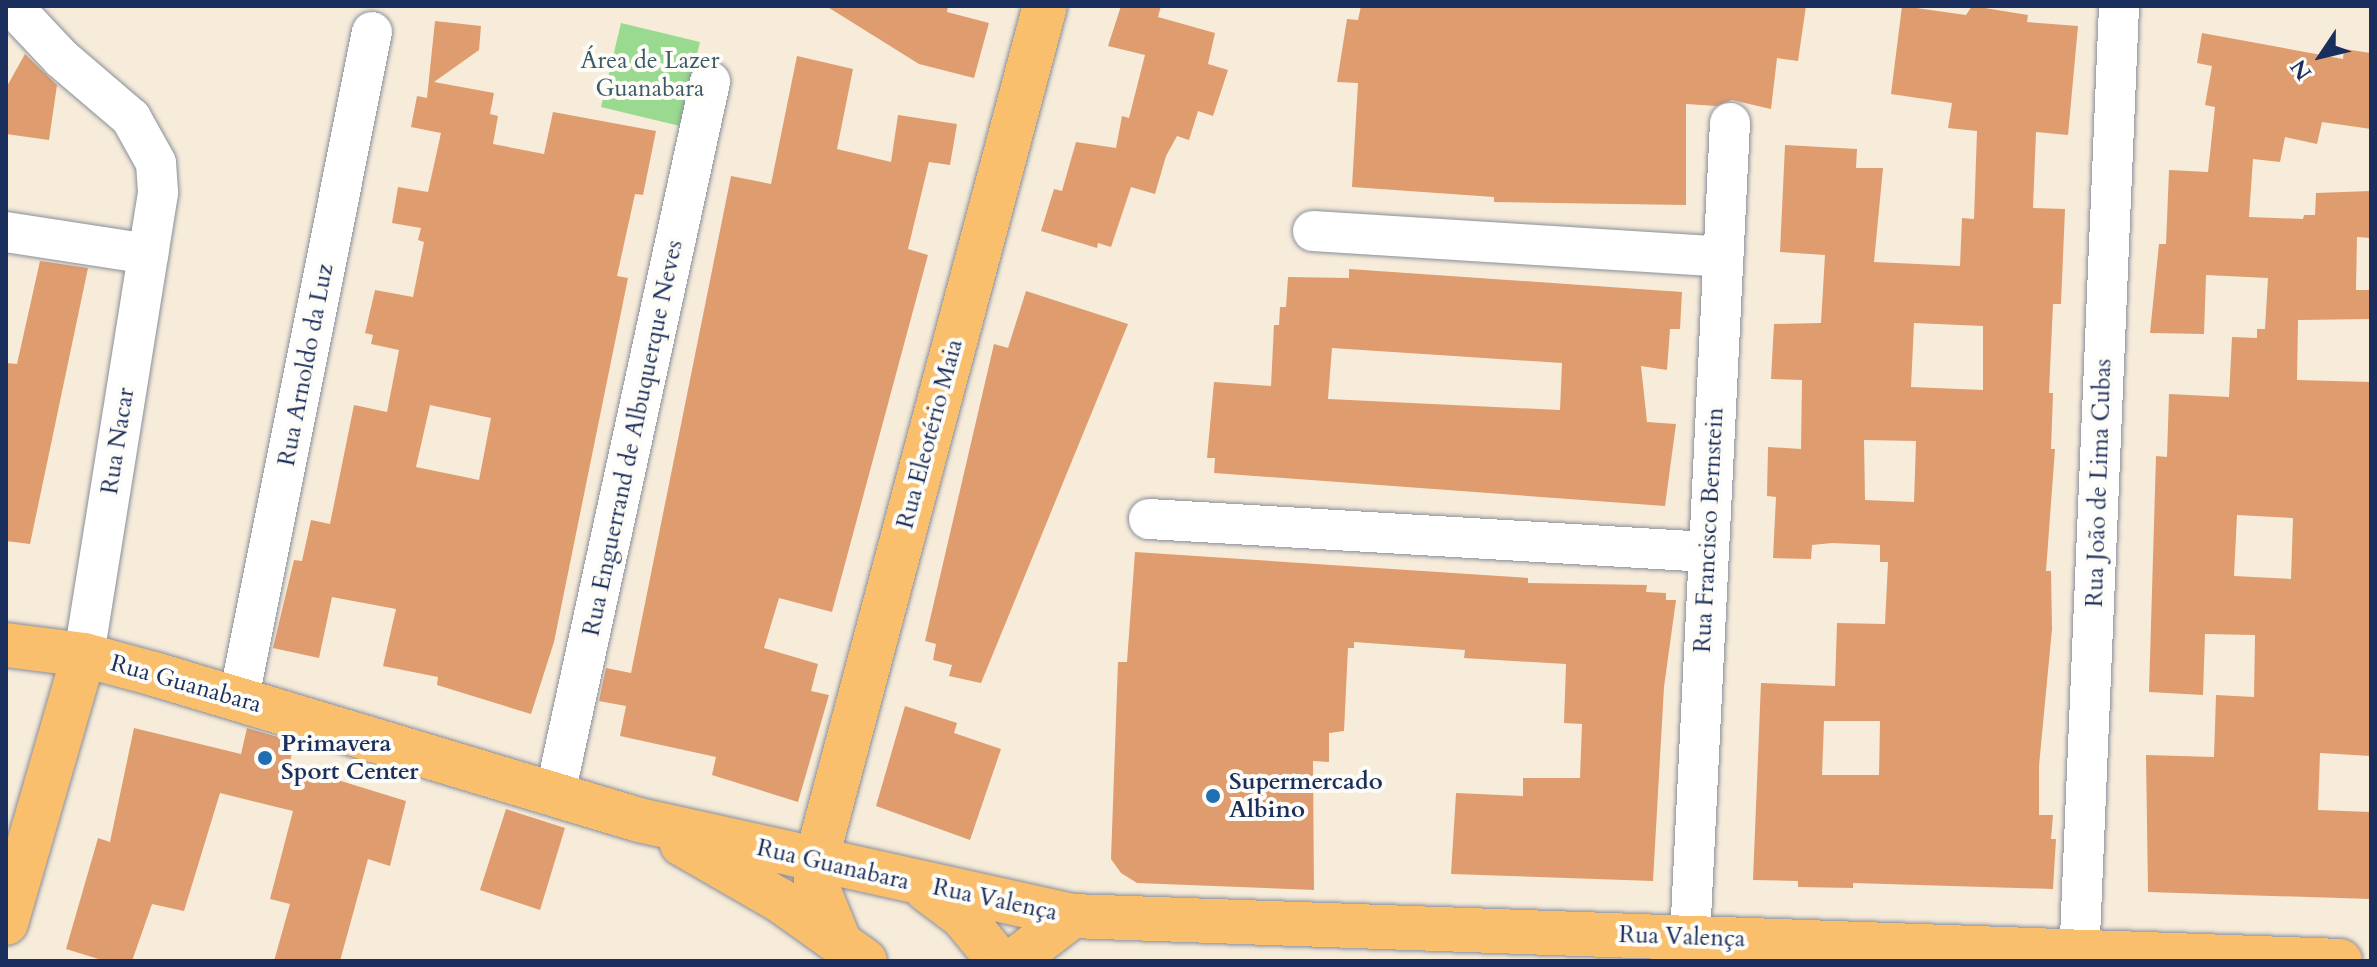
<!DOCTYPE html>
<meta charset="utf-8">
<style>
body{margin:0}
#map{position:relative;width:2377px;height:967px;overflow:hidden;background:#f7ecd9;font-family:Cardo,serif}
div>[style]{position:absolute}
.green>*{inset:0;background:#99d990}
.building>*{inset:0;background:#df9c6f}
.roads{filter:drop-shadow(0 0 2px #898e9c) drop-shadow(0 0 2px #898e9c)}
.minor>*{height:40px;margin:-20px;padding:0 20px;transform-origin:20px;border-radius:20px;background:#fff}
.major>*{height:44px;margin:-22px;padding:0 22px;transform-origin:22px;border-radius:22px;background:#f9bf6d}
.dots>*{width:22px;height:22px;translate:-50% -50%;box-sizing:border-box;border:4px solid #fdfcf7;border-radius:50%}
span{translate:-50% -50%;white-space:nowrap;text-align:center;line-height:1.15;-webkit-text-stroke:8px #fdfcf7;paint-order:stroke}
.park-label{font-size:24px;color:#3a5a6a}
.street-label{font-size:24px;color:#1b2f5e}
.poi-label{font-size:24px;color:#1b2f5e;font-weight:700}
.left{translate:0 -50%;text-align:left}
.frame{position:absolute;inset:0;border:8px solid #1b2f5e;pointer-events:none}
.north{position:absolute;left:2281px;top:16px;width:80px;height:80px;-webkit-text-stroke:6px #fdfcf7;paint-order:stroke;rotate:235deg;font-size:22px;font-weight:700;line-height:32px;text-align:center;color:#1b2f5e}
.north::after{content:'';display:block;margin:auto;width:28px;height:36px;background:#1b2f5e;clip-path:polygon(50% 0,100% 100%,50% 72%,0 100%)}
</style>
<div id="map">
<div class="green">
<div style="clip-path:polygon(621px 23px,700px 42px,680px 126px,601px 107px)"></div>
</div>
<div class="building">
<div style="clip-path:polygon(826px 6px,948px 6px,947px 12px,989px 23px,974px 78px,919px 64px)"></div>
<div style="clip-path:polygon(1121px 6px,1161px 6px,1158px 17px,1215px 33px,1208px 64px,1228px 70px,1213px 116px,1198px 111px,1189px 140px,1177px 136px,1166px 156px,1155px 194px,1131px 187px,1111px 247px,1098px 243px,1097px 248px,1041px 231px,1054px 189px,1062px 191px,1076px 142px,1116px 148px,1122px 116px,1129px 118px,1145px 55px,1108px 46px)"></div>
<div style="clip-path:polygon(1361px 6px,1806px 6px,1798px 61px,1777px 58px,1771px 109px,1732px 100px,1716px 106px,1686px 104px,1686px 205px,1494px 202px,1494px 197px,1352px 187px,1358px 83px,1337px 82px,1347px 19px,1358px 20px)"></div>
<div style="clip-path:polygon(evenodd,1902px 6px,1966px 15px,1972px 6px,2028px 15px,2027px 22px,2078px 26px,2068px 135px,2036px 132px,2033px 208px,2065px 209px,2061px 304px,2053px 304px,2049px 393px,2053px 393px,2051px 449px,2055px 449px,2046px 571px,2051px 571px,2052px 629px,2039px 766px,2039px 815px,2053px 815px,2051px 839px,2056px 839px,2053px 889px,1853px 883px,1853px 888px,1798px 887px,1798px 881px,1753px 880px,1761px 683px,1835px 686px,1837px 623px,1885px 624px,1888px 562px,1880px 562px,1880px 545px,1832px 543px,1812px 545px,1811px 559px,1773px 558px,1776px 497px,1767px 496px,1768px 447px,1801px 449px,1802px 380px,1771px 379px,1774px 324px,1821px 323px,1825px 255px,1780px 252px,1785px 145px,1857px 149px,1856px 168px,1883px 168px,1874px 262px,1960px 266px,1962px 218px,1974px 219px,1977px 131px,1948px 128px,1952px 103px,1891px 94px,1902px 6px,1914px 323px,1983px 326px,1983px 390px,1911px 387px,1914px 323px,1902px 6px,1864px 440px,1916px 441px,1914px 502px,1865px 500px,1864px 440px,1902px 6px,1824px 721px,1880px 721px,1879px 775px,1822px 775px,1824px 721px)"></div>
<div style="clip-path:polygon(evenodd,435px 21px,481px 26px,479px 50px,434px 82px,494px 93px,490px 114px,498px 116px,493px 144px,544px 154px,553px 112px,656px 131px,643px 195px,635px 194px,617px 276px,628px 278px,554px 642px,531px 714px,437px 685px,438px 677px,383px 666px,396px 609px,332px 597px,319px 658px,273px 648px,294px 560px,302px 561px,311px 520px,330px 524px,354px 405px,387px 412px,399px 350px,371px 344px,373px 335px,365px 333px,375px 290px,413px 297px,424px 242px,418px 240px,421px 228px,392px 223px,398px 187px,428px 192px,441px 133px,411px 127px,417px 96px,427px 98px,435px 21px,430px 405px,491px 418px,479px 480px,416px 467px,430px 405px)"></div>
<div style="clip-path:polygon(evenodd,2202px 33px,2343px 59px,2344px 49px,2371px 53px,2371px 129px,2322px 122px,2317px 144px,2285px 137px,2280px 162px,2253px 159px,2249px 217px,2303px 219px,2304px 215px,2315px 215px,2316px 193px,2371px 191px,2371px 238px,2357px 237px,2356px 290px,2371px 290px,2371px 319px,2298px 320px,2297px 380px,2371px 382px,2371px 756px,2320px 753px,2318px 810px,2371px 812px,2371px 899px,2148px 892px,2146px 755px,2214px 757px,2216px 695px,2254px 697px,2255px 635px,2205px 634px,2203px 695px,2149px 692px,2156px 456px,2167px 457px,2169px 394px,2229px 397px,2232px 337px,2257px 338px,2257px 329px,2265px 329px,2268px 278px,2206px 275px,2204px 334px,2150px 333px,2159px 244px,2166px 244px,2169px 170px,2208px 172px,2215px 107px,2205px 105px,2212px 66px,2197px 63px,2202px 33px,2237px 515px,2293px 518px,2291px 579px,2234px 576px,2237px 515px)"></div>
<div style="clip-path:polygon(25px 54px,57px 85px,49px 140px,6px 134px,6px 88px)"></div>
<div style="clip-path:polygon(797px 56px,853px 69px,837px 149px,891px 162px,898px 115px,957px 124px,950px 165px,929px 162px,908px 249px,928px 255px,832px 612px,779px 598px,764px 648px,818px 664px,811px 691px,829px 695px,798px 802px,712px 775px,716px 757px,620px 736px,626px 706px,599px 701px,606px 668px,631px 673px,731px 176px,771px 184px)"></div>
<div style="clip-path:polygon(40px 261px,88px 268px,30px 544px,6px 541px,6px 363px,17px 364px)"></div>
<div style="clip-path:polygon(evenodd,1349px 269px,1682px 292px,1680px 329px,1670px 329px,1667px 370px,1641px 366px,1647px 422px,1676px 424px,1665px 506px,1214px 473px,1215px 458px,1207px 458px,1214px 382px,1271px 386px,1274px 325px,1279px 325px,1280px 307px,1286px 307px,1288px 277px,1349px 278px,1349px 269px,1332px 348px,1562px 363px,1560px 410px,1328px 399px,1332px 348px)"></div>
<div style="clip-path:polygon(1026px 291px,1128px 324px,981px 683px,949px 676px,952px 665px,933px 660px,936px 644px,925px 641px,994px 344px,1008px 348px)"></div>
<div style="clip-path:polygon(1135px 552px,1528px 578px,1528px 583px,1647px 585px,1646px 592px,1666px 593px,1666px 600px,1676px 600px,1664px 687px,1653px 881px,1451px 874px,1456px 793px,1523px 796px,1523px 778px,1580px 778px,1582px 724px,1564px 723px,1566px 664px,1464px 658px,1465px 650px,1354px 642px,1354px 648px,1348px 648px,1344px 731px,1329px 733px,1329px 762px,1313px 761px,1314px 890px,1137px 883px,1121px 873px,1111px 859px,1118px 662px,1127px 662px)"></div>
<div style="clip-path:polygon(905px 706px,957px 723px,954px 733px,1001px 749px,970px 840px,876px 806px)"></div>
<div style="clip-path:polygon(134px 728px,241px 754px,247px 728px,295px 742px,289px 765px,406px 801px,390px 866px,368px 859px,340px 961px,274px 961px,290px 904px,270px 899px,293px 811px,220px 793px,184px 911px,152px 904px,132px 961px,105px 961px,66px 949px,98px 838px,110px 842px)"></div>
<div style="clip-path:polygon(506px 809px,565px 828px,540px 910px,480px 890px)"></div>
</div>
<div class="roads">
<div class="minor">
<div style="left:12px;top:6px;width:73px;rotate:46.7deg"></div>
<div style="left:62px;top:59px;width:91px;rotate:40.5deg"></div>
<div style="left:131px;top:118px;width:51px;rotate:60.9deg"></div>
<div style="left:156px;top:163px;width:30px;rotate:86deg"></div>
<div style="left:158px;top:193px;width:468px;rotate:99.1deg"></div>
<div style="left:1313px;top:231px;width:411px;rotate:3.6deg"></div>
<div style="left:6px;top:232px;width:144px;rotate:8.8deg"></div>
<div style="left:1149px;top:519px;width:559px;rotate:3.38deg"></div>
<div style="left:239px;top:698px;width:679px;rotate:-78.71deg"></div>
<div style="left:555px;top:794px;width:729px;rotate:-77.72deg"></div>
<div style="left:1690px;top:938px;width:816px;rotate:-87.19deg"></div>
<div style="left:2079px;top:961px;width:956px;rotate:-87.6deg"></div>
</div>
<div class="major">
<div style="left:6px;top:645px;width:79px;rotate:7.3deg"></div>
<div style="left:84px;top:655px;width:73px;rotate:15.2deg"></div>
<div style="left:154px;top:674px;width:506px;rotate:16.75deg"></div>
<div style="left:639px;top:820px;width:444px;rotate:12.5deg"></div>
<div style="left:1072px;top:916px;width:1269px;rotate:2.03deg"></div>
<div style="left:682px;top:844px;width:114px;rotate:29.9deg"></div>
<div style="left:781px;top:901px;width:103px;rotate:35.5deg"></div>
<div style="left:927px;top:890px;width:45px;rotate:36.9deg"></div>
<div style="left:963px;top:917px;width:57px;rotate:50.7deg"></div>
<div style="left:6px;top:923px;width:279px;rotate:-73.8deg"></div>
<div style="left:838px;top:938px;width:58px;rotate:-112.2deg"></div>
<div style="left:816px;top:884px;width:23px;rotate:-90deg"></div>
<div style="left:816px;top:861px;width:885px;rotate:-75.01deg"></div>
<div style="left:1014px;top:961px;width:73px;rotate:-37.8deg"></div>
</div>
</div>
<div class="dots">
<div style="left:265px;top:758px;background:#1f6fb2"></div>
<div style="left:1213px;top:796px;background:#1f6fb2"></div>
</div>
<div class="park-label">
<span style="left:650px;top:75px">Área de Lazer<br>Guanabara</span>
</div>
<div class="street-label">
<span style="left:306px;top:365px;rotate:-79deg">Rua Arnoldo da Luz</span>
<span style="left:930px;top:434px;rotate:-75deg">Rua Eleotério Maia</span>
<span style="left:633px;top:438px;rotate:-78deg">Rua Enguerrand de Albuquerque Neves</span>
<span style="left:118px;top:441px;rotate:-81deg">Rua Nacar</span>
<span style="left:2099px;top:483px;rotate:-88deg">Rua João de Lima Cubas</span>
<span style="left:1709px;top:530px;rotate:-87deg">Rua Francisco Bernstein</span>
<span style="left:186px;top:684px;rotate:16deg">Rua Guanabara</span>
<span style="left:833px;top:865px;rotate:13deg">Rua Guanabara</span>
<span style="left:995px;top:900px;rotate:12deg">Rua Valença</span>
<span style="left:1682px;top:937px;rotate:2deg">Rua Valença</span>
</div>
<div class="poi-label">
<span class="left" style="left:281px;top:758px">Primavera<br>Sport Center</span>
<span class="left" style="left:1229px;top:796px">Supermercado<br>Albino</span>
</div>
<div class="frame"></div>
<div class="north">N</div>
</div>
